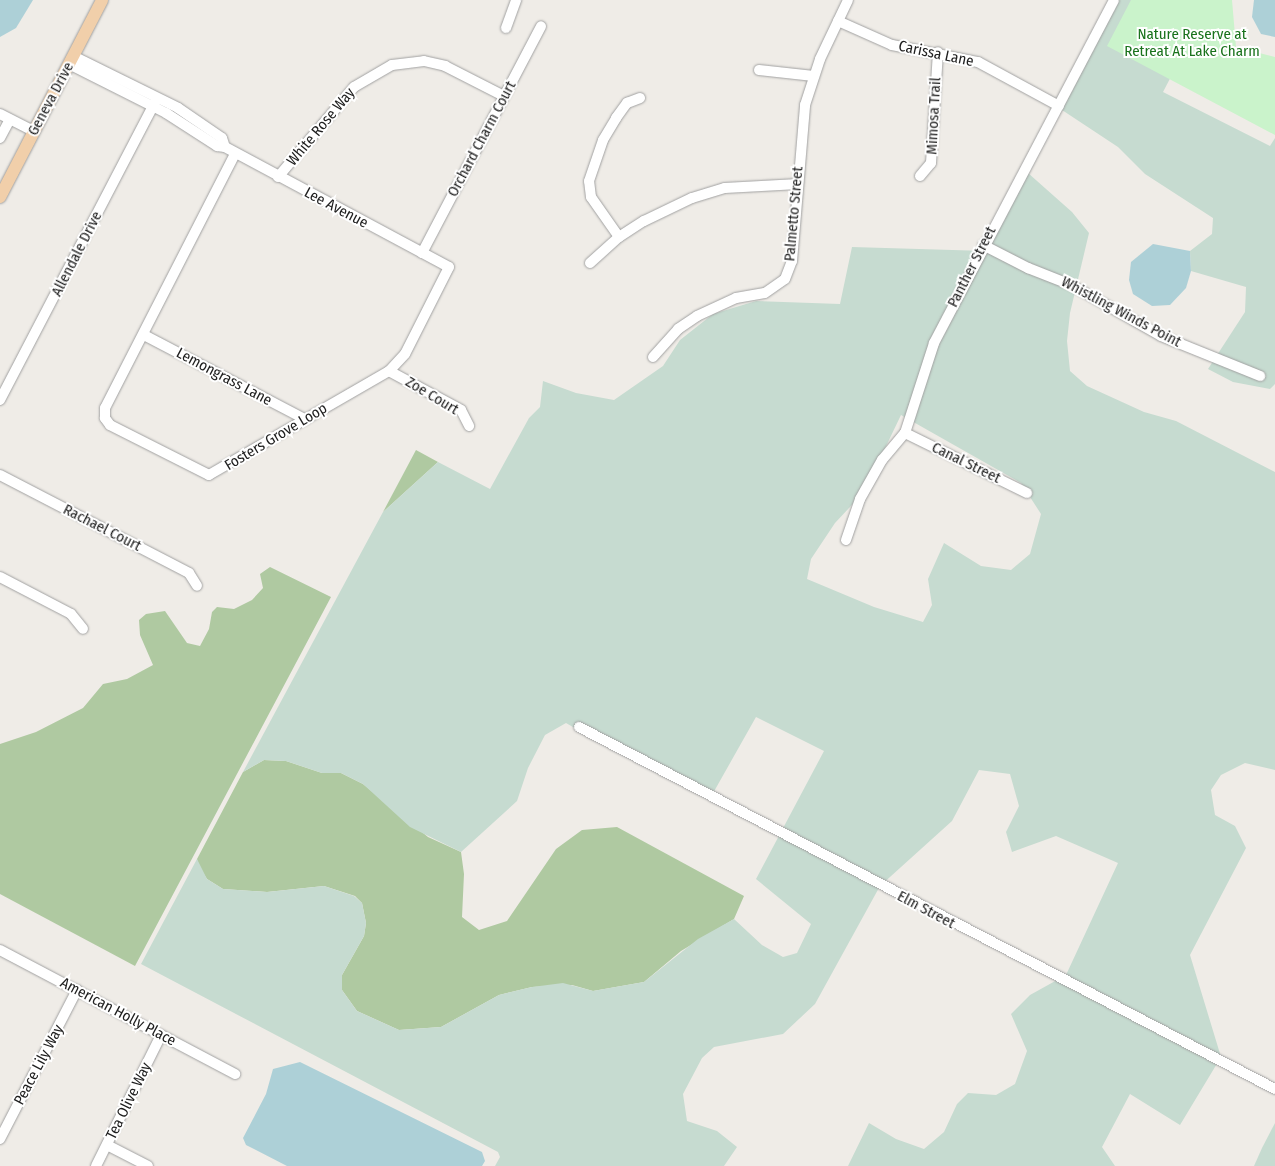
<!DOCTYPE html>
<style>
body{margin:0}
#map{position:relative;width:1275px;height:1166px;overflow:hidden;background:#efece7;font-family:"Fira Sans Condensed",sans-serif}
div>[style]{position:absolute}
.forest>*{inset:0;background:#afc9a1}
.wetland>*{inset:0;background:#c6dbd0}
.park>*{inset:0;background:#caf3cb}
.water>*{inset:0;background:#add0d7}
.roads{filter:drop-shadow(0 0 1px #a1a1a1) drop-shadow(0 0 1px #a1a1a1)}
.minor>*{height:10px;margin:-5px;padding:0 5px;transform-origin:5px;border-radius:5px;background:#fff}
.major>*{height:12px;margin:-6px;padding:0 6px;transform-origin:6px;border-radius:6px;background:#f1cfaa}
span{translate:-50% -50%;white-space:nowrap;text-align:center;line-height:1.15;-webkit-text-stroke:4px #fff;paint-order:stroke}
.park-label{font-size:15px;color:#19721c}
.street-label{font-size:15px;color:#202020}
</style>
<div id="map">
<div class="forest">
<div style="clip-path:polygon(416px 450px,438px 462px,383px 512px)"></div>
<div style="clip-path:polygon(270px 567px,331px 597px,135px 966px,0 894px,0 744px,36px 732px,83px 708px,103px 684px,127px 679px,153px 665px,140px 635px,139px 620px,146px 614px,165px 611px,187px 643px,200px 646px,209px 629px,212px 612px,217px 607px,234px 609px,252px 600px,263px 588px,260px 574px)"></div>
<div style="clip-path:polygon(264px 760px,286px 761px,322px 773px,341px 773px,363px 784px,428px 837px,461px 852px,464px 874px,462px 917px,479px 930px,507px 921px,556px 849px,582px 830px,617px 827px,744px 896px,734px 919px,681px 951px,644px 982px,593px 991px,572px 985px,532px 987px,499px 995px,441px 1027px,399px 1030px,357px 1011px,342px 990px,342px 975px,364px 936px,366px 923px,362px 903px,355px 896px,324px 886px,267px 892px,223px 889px,207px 879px,198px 865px,197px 859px,243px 772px)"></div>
</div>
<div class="wetland">
<div style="clip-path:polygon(1119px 0,1211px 0,1163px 92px,1270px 146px,1275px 138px,1275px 384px,1270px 389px,1233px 382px,1208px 369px,1245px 312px,1246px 287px,1191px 271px,1190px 251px,1212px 234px,1213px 218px,1145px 174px,1118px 147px,1062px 110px)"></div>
<div style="clip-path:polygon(evenodd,1028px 173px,1072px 212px,1089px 233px,1070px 313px,1067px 341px,1070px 371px,1087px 386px,1144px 412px,1176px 421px,1275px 472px,1275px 770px,1245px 763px,1221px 775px,1211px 790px,1215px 815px,1235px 826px,1246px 848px,1190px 955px,1221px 1057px,1180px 1125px,1130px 1094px,1102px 1147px,1115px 1166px,848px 1166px,869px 1123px,896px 1139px,924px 1149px,944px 1132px,957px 1104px,968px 1093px,996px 1095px,1015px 1084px,1027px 1051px,1011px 1014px,1030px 995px,1066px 975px,1118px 863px,1056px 836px,1012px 852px,1006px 832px,1019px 806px,1010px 774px,979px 770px,952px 821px,880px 886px,815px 1004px,783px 1034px,714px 1047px,702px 1058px,683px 1094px,687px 1121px,717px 1131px,737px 1147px,724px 1166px,495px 1166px,500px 1157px,498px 1152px,141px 964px,197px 859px,207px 879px,223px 889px,267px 892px,324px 886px,354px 896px,362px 903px,366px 923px,364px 936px,342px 975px,342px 990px,357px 1011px,399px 1030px,441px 1027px,499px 995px,532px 987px,563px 983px,593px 991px,644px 982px,698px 939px,734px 919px,762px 945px,783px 957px,797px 953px,811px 924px,756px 879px,824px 751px,756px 717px,712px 795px,604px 745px,566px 723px,545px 735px,528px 768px,517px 801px,461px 852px,410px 827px,363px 784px,341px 773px,322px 773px,286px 761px,264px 760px,243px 772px,383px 512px,438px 462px,490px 489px,529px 418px,540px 407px,543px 381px,576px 393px,614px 400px,663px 366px,680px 340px,713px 314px,756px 301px,840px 304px,852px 247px,986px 251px,1028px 173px,901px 415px,1021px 483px,1041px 514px,1030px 554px,1011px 570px,981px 566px,944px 543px,928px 579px,932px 605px,923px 622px,874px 607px,807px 579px,811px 559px,835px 523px,864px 492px,901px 415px)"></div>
<div style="clip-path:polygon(1275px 1123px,1275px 1166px,1254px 1166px,1262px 1148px)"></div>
</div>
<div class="park">
<div style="clip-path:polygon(1131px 0,1232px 0,1236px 47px,1275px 57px,1275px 135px,1107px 46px)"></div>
</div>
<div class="water">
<div style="clip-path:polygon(0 0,33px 0,16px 28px,0 37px)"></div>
<div style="clip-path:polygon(1254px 0,1275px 0,1275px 37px,1261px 34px,1252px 17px)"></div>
<div style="clip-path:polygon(1153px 244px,1190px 251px,1191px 271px,1186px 288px,1170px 305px,1152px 306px,1133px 294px,1129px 280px,1131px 262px)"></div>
<div style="clip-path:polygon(300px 1062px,482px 1152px,485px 1161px,482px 1166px,287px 1166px,246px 1145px,243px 1138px,266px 1094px,273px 1069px)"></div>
</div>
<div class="roads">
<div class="minor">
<div style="left:838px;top:21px;width:59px;rotate:24deg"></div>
<div style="left:892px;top:45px;width:88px;rotate:11.2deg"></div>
<div style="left:978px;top:62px;width:92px;rotate:28.5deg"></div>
<div style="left:506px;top:28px;width:30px;rotate:-70deg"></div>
<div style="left:73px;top:56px;width:117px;rotate:26.3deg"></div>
<div style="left:178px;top:108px;width:53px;rotate:34.3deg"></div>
<div style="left:222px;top:138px;width:9px;rotate:72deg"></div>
<div style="left:69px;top:64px;width:109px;rotate:26.8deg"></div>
<div style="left:166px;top:113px;width:61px;rotate:32.9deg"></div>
<div style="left:217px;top:146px;width:8px;rotate:7deg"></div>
<div style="left:225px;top:147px;width:254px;rotate:28.2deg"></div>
<div style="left:449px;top:267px;width:97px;rotate:116.8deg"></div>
<div style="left:405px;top:354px;width:23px;rotate:133deg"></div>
<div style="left:389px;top:371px;width:208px;rotate:150deg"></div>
<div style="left:209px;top:475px;width:111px;rotate:-153.2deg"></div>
<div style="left:110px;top:425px;width:9px;rotate:-126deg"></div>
<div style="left:105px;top:418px;width:10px;rotate:-90deg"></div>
<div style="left:105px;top:408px;width:285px;rotate:-62.9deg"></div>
<div style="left:759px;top:70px;width:55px;rotate:6.2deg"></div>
<div style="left:0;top:114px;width:38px;rotate:27deg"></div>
<div style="left:0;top:138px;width:21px;rotate:-62deg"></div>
<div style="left:920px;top:176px;width:17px;rotate:-50deg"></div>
<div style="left:931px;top:163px;width:111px;rotate:-86.4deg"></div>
<div style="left:278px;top:177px;width:118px;rotate:-49.8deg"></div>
<div style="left:354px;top:87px;width:44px;rotate:-30.1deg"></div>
<div style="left:392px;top:65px;width:32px;rotate:-7deg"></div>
<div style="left:424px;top:61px;width:22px;rotate:13deg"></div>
<div style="left:445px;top:66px;width:66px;rotate:27deg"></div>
<div style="left:619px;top:237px;width:49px;rotate:-125deg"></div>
<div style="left:591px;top:197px;width:16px;rotate:-97deg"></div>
<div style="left:589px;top:181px;width:43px;rotate:-71.1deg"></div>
<div style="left:603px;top:140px;width:26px;rotate:-59deg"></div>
<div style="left:616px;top:118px;width:19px;rotate:-54deg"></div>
<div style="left:627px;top:103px;width:14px;rotate:-21deg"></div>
<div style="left:983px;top:245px;width:51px;rotate:27.1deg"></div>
<div style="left:1028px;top:268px;width:46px;rotate:21.6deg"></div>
<div style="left:1071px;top:285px;width:103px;rotate:29.5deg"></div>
<div style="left:1161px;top:336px;width:107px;rotate:22deg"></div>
<div style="left:422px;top:253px;width:256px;rotate:-62.3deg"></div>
<div style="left:590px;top:263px;width:39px;rotate:-42deg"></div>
<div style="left:619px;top:237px;width:30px;rotate:-33deg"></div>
<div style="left:644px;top:221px;width:53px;rotate:-25.6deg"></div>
<div style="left:692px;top:198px;width:34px;rotate:-17deg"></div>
<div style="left:725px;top:188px;width:73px;rotate:-3.1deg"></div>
<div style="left:144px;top:335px;width:182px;rotate:27.6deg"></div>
<div style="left:653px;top:357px;width:38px;rotate:-48deg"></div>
<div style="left:678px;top:329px;width:23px;rotate:-34deg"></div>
<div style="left:697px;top:316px;width:43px;rotate:-24.8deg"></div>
<div style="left:736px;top:298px;width:29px;rotate:-10deg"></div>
<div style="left:765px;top:293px;width:24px;rotate:-35deg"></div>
<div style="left:785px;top:279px;width:19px;rotate:-69deg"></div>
<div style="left:792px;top:261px;width:157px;rotate:-85.2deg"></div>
<div style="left:805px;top:105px;width:48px;rotate:-71.9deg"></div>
<div style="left:820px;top:59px;width:65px;rotate:-64.6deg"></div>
<div style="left:389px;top:371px;width:82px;rotate:28.4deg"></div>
<div style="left:461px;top:410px;width:18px;rotate:63deg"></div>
<div style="left:0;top:400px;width:340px;rotate:-62.5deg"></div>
<div style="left:905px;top:433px;width:136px;rotate:26.2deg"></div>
<div style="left:0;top:475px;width:213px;rotate:27.4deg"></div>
<div style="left:189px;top:573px;width:15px;rotate:58deg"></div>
<div style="left:846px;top:540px;width:43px;rotate:-71.1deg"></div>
<div style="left:860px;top:499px;width:45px;rotate:-60.6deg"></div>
<div style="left:882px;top:460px;width:35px;rotate:-50deg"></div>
<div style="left:905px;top:433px;width:95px;rotate:-72.1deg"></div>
<div style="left:934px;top:343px;width:387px;rotate:-62.3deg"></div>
<div style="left:0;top:577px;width:80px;rotate:27.5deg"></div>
<div style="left:71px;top:614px;width:19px;rotate:51deg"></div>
<div style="left:579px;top:727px;width:785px;rotate:27.48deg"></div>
<div style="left:0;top:950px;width:266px;rotate:27.8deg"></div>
<div style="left:0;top:1139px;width:168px;rotate:-62.7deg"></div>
<div style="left:107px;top:1145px;width:46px;rotate:27.1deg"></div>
<div style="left:96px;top:1166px;width:146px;rotate:-63.6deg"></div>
</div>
<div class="major">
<div style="left:0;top:197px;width:222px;rotate:-62.6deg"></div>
</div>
</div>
<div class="park-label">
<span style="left:1192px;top:43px">Nature Reserve at<br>Retreat At Lake Charm</span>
</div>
<div class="street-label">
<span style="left:936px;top:54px;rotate:12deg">Carissa Lane</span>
<span style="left:51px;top:99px;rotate:-62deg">Geneva Drive</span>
<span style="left:934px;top:116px;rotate:-87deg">Mimosa Trail</span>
<span style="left:321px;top:127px;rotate:-50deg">White Rose Way</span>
<span style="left:482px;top:139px;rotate:-62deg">Orchard Charm Court</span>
<span style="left:336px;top:208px;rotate:28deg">Lee Avenue</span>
<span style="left:794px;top:214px;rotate:-85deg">Palmetto Street</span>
<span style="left:77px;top:254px;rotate:-63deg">Allendale Drive</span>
<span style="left:972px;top:267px;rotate:-63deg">Panther Street</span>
<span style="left:1121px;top:312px;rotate:28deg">Whistling Winds Point</span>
<span style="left:224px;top:377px;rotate:28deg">Lemongrass Lane</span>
<span style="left:432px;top:396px;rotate:31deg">Zoe Court</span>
<span style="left:276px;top:437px;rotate:-31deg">Fosters Grove Loop</span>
<span style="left:966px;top:463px;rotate:26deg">Canal Street</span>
<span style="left:102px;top:528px;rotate:27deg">Rachael Court</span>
<span style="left:926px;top:910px;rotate:28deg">Elm Street</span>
<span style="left:118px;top:1012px;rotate:28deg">American Holly Place</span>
<span style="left:39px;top:1065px;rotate:-62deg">Peace Lily Way</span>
<span style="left:129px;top:1101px;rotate:-64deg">Tea Olive Way</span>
</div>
</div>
